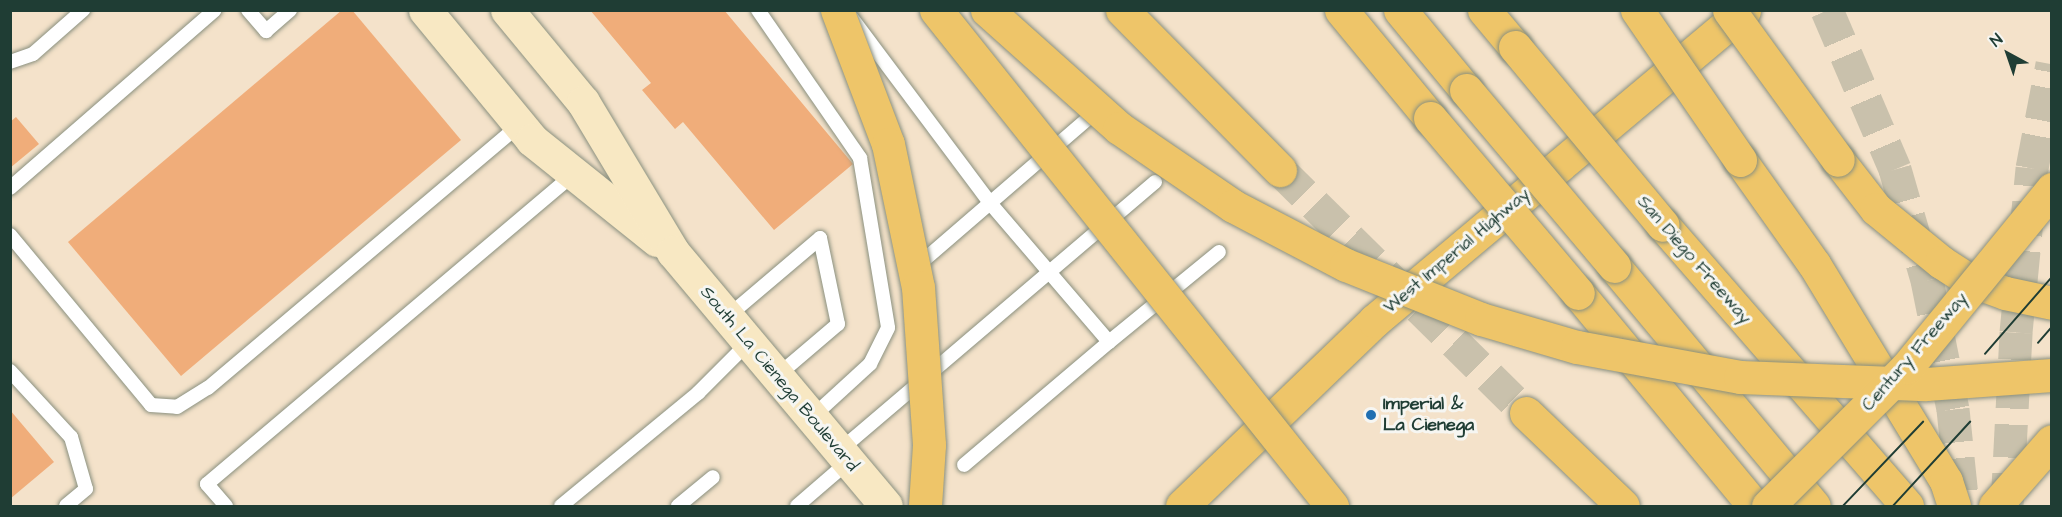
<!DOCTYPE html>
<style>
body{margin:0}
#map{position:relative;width:2062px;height:517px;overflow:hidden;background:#f4e2ca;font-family:"Architects Daughter",sans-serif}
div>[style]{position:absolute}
.building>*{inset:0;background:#f0ad7a}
.motorway-tunnel>*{height:33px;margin-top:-16.5px;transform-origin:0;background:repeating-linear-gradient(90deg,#c9c1ac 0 33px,transparent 0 49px)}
.roads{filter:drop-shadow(0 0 2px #8a907f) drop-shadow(0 0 2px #8a907f)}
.service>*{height:14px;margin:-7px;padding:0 7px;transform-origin:7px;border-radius:7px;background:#fff}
.secondary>*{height:33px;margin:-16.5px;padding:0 16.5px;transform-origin:16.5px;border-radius:16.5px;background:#f8e8c3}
.primary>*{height:33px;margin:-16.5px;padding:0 16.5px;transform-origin:16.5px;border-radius:16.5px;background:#eec569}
.motorway>*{height:33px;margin:-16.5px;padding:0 16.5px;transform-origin:16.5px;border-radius:16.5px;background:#eec569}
.tram>*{height:1.5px;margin:-0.75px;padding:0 0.75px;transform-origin:0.75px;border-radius:0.75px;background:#1f3d34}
.bridges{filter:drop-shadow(0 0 2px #8a907f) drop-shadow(0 0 2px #8a907f)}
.motorway-bridge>*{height:33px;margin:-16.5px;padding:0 16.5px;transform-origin:16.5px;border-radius:16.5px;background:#eec569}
.dots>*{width:16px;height:16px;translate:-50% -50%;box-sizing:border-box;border:3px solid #f6f6f2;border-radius:50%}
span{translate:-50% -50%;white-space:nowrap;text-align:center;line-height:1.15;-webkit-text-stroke:6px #f6f6f2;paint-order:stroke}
.street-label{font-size:18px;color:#1f3d34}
.poi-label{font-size:18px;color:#1f3d34;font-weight:700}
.left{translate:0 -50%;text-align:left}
.frame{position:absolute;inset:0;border:12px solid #1f3d34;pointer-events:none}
.north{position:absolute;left:1978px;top:24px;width:60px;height:60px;-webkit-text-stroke:4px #f6f6f2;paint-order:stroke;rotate:320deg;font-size:16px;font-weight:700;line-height:24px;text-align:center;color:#1f3d34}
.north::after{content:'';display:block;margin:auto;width:21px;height:27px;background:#1f3d34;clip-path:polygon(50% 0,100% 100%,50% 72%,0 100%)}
</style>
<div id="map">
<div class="building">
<div style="clip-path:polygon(342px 10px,352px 10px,461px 140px,181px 376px,68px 242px)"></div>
<div style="clip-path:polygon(590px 10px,724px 10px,853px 164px,774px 230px,683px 122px,675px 129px,642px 90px,651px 83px)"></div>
<div style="clip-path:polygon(16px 117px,39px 144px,10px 168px,10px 122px)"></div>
<div style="clip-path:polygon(10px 410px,54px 462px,10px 499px)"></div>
</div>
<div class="motorway-tunnel">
<div style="left:1827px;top:10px;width:173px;rotate:66.8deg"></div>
<div style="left:1895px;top:169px;width:116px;rotate:73.9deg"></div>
<div style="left:1927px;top:280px;width:132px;rotate:78.6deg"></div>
<div style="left:1953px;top:409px;width:98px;rotate:84.1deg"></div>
<div style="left:1280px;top:170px;width:346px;rotate:44.6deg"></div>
<div style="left:2007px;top:506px;width:174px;rotate:-87deg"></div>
<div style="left:2016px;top:332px;width:165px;rotate:-84.4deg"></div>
<div style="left:2032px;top:168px;width:106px;rotate:-79.1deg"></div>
</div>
<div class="roads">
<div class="service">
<div style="left:248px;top:10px;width:28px;rotate:49deg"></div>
<div style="left:266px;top:31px;width:32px;rotate:-41deg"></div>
<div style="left:758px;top:10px;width:180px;rotate:55.4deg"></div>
<div style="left:860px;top:158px;width:172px;rotate:80.6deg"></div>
<div style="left:888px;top:328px;width:40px;rotate:116.6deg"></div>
<div style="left:870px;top:364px;width:80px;rotate:137.5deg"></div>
<div style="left:851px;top:17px;width:232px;rotate:53.2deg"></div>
<div style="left:990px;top:203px;width:183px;rotate:49.4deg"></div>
<div style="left:1109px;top:342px;width:190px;rotate:139.7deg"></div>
<div style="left:10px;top:62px;width:24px;rotate:-19deg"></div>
<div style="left:33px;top:54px;width:67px;rotate:-41.3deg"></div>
<div style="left:10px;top:188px;width:271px;rotate:-41deg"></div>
<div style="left:10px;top:235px;width:221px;rotate:50.3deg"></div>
<div style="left:151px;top:405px;width:26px;rotate:4deg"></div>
<div style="left:177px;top:407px;width:36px;rotate:-32deg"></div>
<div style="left:208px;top:388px;width:407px;rotate:-40.2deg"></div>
<div style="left:924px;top:260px;width:222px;rotate:-40.8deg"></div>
<div style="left:727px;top:317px;width:122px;rotate:-40.3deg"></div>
<div style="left:820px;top:238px;width:88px;rotate:78.2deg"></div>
<div style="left:838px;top:324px;width:80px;rotate:139.6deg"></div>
<div style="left:1109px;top:342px;width:142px;rotate:-39.3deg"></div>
<div style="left:10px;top:371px;width:90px;rotate:47.3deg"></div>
<div style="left:71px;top:437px;width:54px;rotate:73.9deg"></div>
<div style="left:86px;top:489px;width:26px;rotate:140deg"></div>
<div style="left:839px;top:451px;width:415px;rotate:-40.4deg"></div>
<div style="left:226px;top:506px;width:29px;rotate:-131deg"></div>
<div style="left:207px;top:484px;width:482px;rotate:-40.2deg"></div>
<div style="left:561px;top:506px;width:178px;rotate:-39.5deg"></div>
<div style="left:698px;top:393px;width:71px;rotate:-45deg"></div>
<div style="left:678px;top:506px;width:45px;rotate:-39.6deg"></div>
<div style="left:797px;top:506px;width:67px;rotate:-40.8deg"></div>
</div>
<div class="secondary">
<div style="left:425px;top:10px;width:168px;rotate:50.5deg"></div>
<div style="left:532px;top:140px;width:160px;rotate:38.7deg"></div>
<div style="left:507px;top:10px;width:119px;rotate:50.4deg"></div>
<div style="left:583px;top:102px;width:175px;rotate:59deg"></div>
<div style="left:673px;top:252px;width:331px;rotate:50deg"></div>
</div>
<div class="primary">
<div style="left:1182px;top:506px;width:267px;rotate:-43.9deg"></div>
<div style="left:1374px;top:321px;width:483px;rotate:-40deg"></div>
</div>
<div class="motorway">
<div style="left:1122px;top:10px;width:225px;rotate:45.4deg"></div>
<div style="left:1341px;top:10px;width:140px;rotate:50.5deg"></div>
<div style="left:1400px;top:10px;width:104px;rotate:50.5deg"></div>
<div style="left:1484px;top:10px;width:48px;rotate:50deg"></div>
<div style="left:1740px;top:160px;width:128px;rotate:54.6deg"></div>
<div style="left:1814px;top:264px;width:254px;rotate:58.7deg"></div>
<div style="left:1946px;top:481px;width:26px;rotate:72deg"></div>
<div style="left:1838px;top:160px;width:62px;rotate:52.2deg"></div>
<div style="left:1876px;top:209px;width:84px;rotate:39.2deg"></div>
<div style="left:1941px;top:262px;width:31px;rotate:33deg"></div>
<div style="left:1967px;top:279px;width:40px;rotate:20.2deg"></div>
<div style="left:2005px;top:293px;width:48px;rotate:12deg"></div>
<div style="left:1663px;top:225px;width:372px;rotate:49deg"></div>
<div style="left:1614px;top:266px;width:312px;rotate:50.2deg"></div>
<div style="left:1578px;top:293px;width:276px;rotate:50.4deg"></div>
<div style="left:1526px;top:413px;width:134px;rotate:43.8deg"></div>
</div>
</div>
<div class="tram">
<div style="left:2038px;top:343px;width:21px;rotate:-49deg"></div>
<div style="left:1985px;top:354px;width:102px;rotate:-49deg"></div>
<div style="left:1843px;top:506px;width:116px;rotate:-46.4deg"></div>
<div style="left:1893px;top:506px;width:114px;rotate:-47.5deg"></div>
</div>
<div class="bridges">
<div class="motorway-bridge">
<div style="left:837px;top:10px;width:143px;rotate:69.2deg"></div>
<div style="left:888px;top:144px;width:146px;rotate:78.2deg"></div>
<div style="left:918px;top:287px;width:158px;rotate:86deg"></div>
<div style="left:929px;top:445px;width:61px;rotate:93.8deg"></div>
<div style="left:936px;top:10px;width:635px;rotate:51.4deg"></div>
<div style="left:987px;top:10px;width:177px;rotate:41.8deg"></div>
<div style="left:1119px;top:128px;width:138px;rotate:34.4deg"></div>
<div style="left:1233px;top:206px;width:127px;rotate:27.6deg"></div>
<div style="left:1346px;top:265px;width:145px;rotate:21.8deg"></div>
<div style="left:1481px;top:319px;width:100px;rotate:16.3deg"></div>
<div style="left:1577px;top:347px;width:166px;rotate:10.4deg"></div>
<div style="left:1740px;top:377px;width:186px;rotate:2.2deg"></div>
<div style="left:1926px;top:384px;width:126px;rotate:-4.1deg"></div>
<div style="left:1637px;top:10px;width:182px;rotate:55.5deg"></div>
<div style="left:1729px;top:10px;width:185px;rotate:54deg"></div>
<div style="left:1515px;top:47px;width:231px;rotate:50.3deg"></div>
<div style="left:1466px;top:90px;width:230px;rotate:49.9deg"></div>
<div style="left:1430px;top:118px;width:229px;rotate:49.8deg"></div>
<div style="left:1768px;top:506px;width:197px;rotate:-45deg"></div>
<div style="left:1907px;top:367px;width:230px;rotate:-50.8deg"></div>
<div style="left:1995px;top:506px;width:86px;rotate:-48.8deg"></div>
</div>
</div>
<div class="dots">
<div style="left:1371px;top:415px;background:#1f6fb2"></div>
</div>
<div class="street-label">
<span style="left:1457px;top:251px;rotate:-40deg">West Imperial Highway</span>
<span style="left:1694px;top:260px;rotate:49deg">San Diego Freeway</span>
<span style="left:1915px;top:352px;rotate:-49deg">Century Freeway</span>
<span style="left:779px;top:379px;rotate:50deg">South La Cienega Boulevard</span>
</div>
<div class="poi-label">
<span class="left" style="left:1383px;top:415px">Imperial &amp;<br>La Cienega</span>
</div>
<div class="frame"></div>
<div class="north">N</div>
</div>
